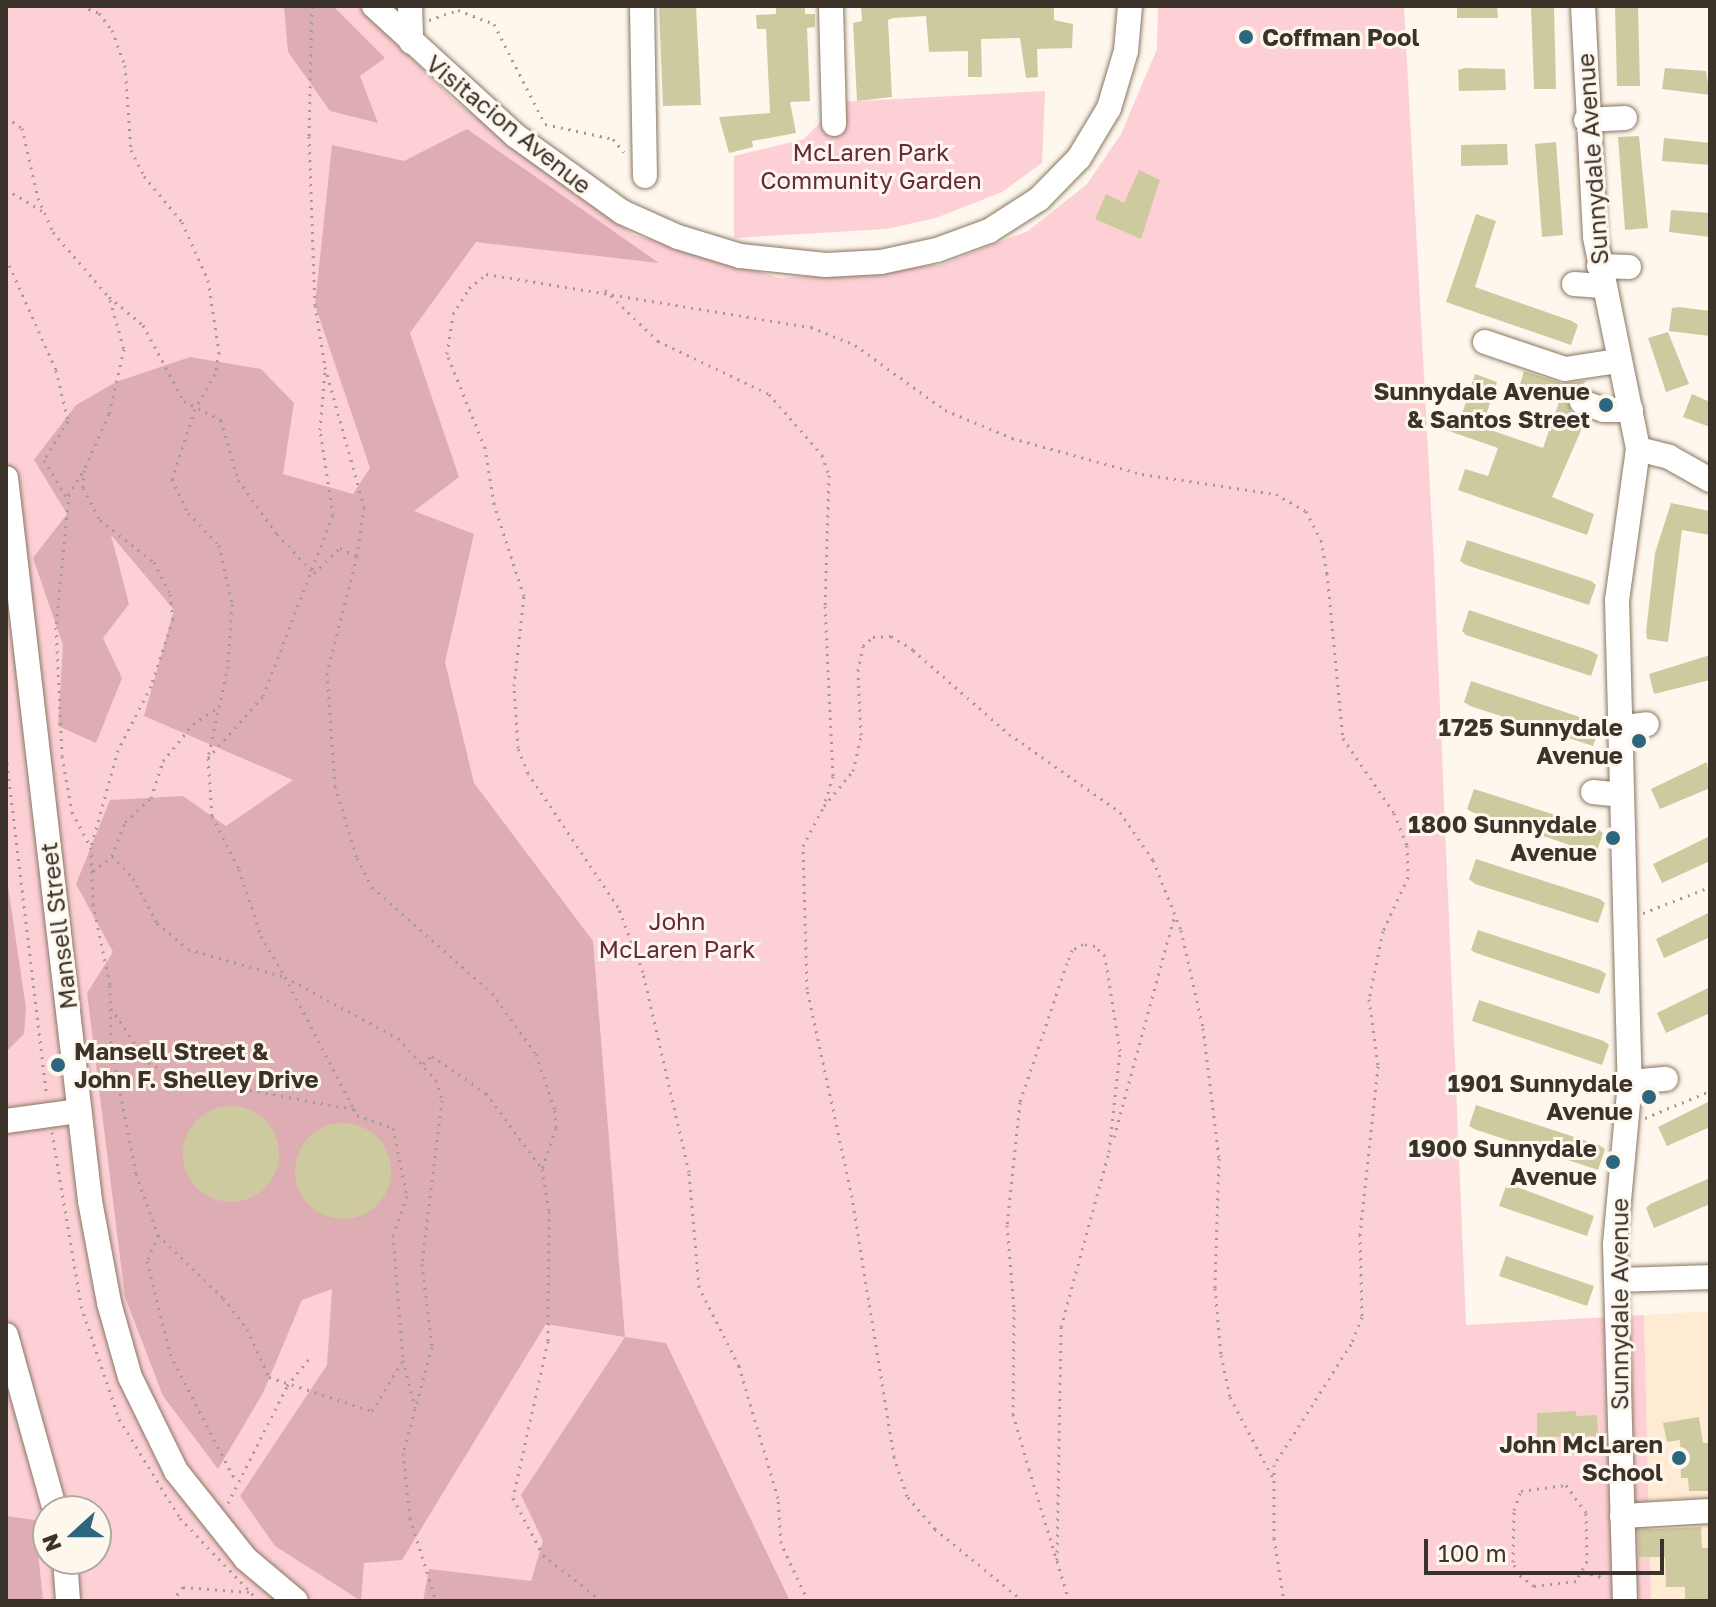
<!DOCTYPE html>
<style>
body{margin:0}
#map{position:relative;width:1716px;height:1607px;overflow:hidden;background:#fef7ed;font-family:"Golos Text",sans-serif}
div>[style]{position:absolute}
.built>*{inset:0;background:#ffebd4}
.green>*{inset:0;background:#fdd0d6}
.forest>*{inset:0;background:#deadb4}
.building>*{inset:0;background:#ceca9f}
.round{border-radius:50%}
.path>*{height:3px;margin-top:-1.5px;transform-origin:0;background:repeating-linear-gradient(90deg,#a39c92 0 2px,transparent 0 8px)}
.roads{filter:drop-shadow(0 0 2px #887662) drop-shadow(0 0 2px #887662)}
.minor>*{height:24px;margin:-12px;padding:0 12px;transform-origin:12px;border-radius:12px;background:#fff}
.dots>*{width:22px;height:22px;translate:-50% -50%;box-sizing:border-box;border:4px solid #fef7ed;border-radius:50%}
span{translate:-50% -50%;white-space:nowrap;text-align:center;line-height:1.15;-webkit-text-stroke:6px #fef7ed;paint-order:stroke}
.poi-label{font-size:24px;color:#3b332a;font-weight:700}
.left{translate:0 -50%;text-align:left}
.right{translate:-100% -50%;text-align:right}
.street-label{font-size:24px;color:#3b332a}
.park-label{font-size:24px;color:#672a36}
.frame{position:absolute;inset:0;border:8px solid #3b332a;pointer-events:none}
.north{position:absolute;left:32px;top:1495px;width:80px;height:80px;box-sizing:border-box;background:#fef7ed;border:2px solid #b0a99f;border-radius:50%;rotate:249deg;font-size:22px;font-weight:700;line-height:32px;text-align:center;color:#3b332a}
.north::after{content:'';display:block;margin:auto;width:28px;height:36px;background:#2c667f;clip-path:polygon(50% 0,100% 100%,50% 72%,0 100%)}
.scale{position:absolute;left:1424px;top:1539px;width:240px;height:36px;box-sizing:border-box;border:4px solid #3b332a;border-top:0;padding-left:10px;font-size:24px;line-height:28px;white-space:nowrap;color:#3b332a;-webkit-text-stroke:6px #fef7ed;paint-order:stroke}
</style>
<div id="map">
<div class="built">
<div style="clip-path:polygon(1710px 1311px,1710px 1601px,1651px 1601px,1644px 1315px)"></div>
</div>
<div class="green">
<div style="clip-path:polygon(evenodd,6px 6px,358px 6px,455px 101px,634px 235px,780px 278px,940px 265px,1028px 231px,1087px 184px,1121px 134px,1157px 49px,1158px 6px,1404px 6px,1434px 562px,1466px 1325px,1644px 1315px,1651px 1601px,6px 1601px,6px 6px,48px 1511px,96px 1511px,96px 1559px,48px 1559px,48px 1511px)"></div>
<div style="clip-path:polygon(1045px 91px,1042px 163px,1002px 192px,936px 218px,886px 229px,734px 238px,734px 156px,804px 139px,840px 102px)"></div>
</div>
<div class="forest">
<div style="clip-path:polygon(284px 6px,333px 6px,385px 58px,360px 76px,378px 123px,330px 111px,288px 52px)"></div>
<div style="clip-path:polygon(467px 129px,659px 263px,476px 242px,410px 333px,459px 477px,414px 511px,474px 534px,445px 662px,474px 783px,593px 941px,625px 1337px,666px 1343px,790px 1601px,423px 1601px,429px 1569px,531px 1581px,543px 1541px,521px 1495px,625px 1337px,546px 1324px,402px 1560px,364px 1563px,361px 1601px,275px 1546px,240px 1496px,327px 1365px,332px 1289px,302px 1300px,263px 1393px,218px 1469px,163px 1396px,125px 1297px,87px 993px,113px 952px,76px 884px,110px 800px,183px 796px,226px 826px,293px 780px,144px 716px,174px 610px,111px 535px,129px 604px,103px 638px,122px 678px,96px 743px,58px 726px,63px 645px,33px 558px,67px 514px,34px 460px,76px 405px,116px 382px,190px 357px,261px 369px,294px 403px,283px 474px,353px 494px,370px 468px,315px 305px,332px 145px,404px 161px)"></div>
<div style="clip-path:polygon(6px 873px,26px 1008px,24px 1034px,6px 1052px)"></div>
<div style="clip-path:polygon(6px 1516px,35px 1520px,43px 1601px,6px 1601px)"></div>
</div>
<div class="building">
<div style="clip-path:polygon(659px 6px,696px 6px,701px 105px,663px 106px)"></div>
<div style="clip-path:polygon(776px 6px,805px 6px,805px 14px,815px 14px,815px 27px,807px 28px,810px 101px,790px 102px,796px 133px,752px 141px,753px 147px,729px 153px,719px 117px,770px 113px,766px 29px,757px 29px,756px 15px,776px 14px)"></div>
<div style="clip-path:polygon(861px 6px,1054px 6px,1054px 20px,1073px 24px,1072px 48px,1037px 49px,1038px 77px,1026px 78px,1020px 38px,981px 39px,982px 77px,968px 77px,968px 51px,929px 52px,926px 16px,893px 18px,888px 20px,892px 97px,857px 101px,853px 23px,862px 21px)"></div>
<div style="clip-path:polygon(1457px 6px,1497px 6px,1498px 18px,1457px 18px)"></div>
<div style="clip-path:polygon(1531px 6px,1554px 6px,1556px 89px,1534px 89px)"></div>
<div style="clip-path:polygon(1615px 6px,1638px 6px,1640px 86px,1617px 86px)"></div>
<div style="clip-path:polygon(1465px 68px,1505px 69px,1506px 90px,1459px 91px,1458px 70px)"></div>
<div style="clip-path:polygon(1665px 68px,1706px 71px,1710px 95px,1662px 89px)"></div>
<div style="clip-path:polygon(1639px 136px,1648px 228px,1625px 230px,1618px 137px)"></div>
<div style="clip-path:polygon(1664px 138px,1710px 143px,1710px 165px,1662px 161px)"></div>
<div style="clip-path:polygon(1556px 142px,1563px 235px,1542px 237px,1535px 144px)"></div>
<div style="clip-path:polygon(1500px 144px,1507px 144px,1508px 165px,1461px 166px,1461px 145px)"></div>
<div style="clip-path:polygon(1139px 170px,1160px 180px,1141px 239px,1095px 219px,1106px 194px,1124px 203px)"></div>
<div style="clip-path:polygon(1671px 210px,1710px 213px,1710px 237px,1669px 232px)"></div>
<div style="clip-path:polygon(1476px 214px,1496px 221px,1475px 287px,1572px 321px,1578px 325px,1571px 345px,1446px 302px)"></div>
<div style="clip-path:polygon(1679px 307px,1710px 311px,1710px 336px,1669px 331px,1672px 308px)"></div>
<div style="clip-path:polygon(1668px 332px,1689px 384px,1666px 392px,1648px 338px)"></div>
<div style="clip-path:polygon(1524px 371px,1561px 383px,1586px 381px,1568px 398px,1571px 412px,1586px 419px,1552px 497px,1594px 514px,1587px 535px,1458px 490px,1465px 469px,1488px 476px,1498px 448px,1440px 428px,1446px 412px,1461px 417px,1475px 374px,1497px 382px,1482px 427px,1543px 448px,1559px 402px,1519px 388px)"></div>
<div style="clip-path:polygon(1692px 394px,1710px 402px,1710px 427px,1683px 417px)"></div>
<div style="clip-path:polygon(1671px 503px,1710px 511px,1710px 535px,1682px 530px,1668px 642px,1647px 639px,1646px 632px,1655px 553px)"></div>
<div style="clip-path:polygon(1467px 540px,1591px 581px,1596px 585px,1589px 605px,1466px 565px,1460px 561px)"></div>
<div style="clip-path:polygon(1469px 610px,1591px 651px,1598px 655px,1591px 676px,1466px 635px,1462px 631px)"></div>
<div style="clip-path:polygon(1710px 655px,1710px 680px,1654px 694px,1649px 674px)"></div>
<div style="clip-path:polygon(1471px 681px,1595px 722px,1600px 726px,1593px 746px,1470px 706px,1464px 702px)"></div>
<div style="clip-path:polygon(1707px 762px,1710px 788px,1660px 809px,1651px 789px)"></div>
<div style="clip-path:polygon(1474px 789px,1596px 828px,1603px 833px,1596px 854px,1472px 812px,1467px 809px)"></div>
<div style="clip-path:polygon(1710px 836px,1710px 861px,1662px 883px,1653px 864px)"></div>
<div style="clip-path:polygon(1476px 859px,1600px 899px,1605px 903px,1598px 923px,1475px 884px,1469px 879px)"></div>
<div style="clip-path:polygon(1710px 912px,1710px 937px,1664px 958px,1656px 939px)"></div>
<div style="clip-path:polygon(1478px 930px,1600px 970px,1606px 974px,1599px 994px,1476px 953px,1471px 950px)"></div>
<div style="clip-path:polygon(1710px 987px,1710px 1013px,1666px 1033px,1657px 1013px)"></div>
<div style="clip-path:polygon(1479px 1000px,1604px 1041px,1609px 1045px,1602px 1065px,1472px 1021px)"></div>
<div style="clip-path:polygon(1710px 1101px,1710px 1127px,1667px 1146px,1658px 1127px)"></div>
<div style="clip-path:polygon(1476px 1105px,1599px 1145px,1605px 1149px,1598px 1170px,1474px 1129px,1469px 1126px)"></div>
<div class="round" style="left:183px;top:1106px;width:96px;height:96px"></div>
<div class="round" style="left:295px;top:1123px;width:96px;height:96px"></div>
<div style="clip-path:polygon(1710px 1178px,1710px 1204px,1654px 1228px,1646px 1208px,1650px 1204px)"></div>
<div style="clip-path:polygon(1512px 1185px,1594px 1216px,1587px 1236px,1499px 1206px,1506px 1186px)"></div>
<div style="clip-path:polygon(1506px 1256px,1594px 1286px,1587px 1306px,1499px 1276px)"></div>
<div style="clip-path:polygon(1576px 1411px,1576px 1416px,1597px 1415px,1598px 1436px,1537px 1437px,1537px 1413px)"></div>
<div style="clip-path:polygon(1699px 1417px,1703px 1443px,1710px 1443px,1710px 1491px,1689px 1491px,1688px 1478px,1681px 1478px,1680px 1440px,1667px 1442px,1663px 1423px)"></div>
<div style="clip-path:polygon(1701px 1527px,1702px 1548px,1710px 1548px,1710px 1601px,1685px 1601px,1685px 1587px,1666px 1587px,1665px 1557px,1639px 1557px,1638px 1530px)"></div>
</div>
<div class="path">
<div style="left:81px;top:6px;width:19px;rotate:21deg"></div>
<div style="left:99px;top:13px;width:21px;rotate:53deg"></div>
<div style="left:112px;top:30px;width:37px;rotate:70deg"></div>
<div style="left:125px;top:65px;width:85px;rotate:86deg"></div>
<div style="left:131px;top:150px;width:29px;rotate:63deg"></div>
<div style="left:144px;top:176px;width:60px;rotate:50.4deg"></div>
<div style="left:182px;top:222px;width:64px;rotate:65.9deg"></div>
<div style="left:208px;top:280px;width:73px;rotate:81.3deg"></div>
<div style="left:219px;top:352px;width:22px;rotate:100deg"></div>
<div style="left:215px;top:374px;width:40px;rotate:119.7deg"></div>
<div style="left:195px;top:409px;width:74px;rotate:108.2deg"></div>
<div style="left:172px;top:479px;width:38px;rotate:65deg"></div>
<div style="left:188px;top:513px;width:45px;rotate:45.9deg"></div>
<div style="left:219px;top:545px;width:60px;rotate:77.6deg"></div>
<div style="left:232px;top:604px;width:62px;rotate:93.7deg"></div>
<div style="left:228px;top:666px;width:94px;rotate:102.3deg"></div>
<div style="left:208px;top:758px;width:58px;rotate:86.1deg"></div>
<div style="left:212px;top:816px;width:59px;rotate:63deg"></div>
<div style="left:239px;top:869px;width:71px;rotate:71.8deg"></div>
<div style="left:261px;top:936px;width:48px;rotate:59.7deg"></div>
<div style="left:285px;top:977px;width:128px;rotate:28.4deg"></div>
<div style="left:398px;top:1038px;width:57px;rotate:47.9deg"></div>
<div style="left:436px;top:1080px;width:21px;rotate:73deg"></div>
<div style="left:442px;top:1100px;width:165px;rotate:97deg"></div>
<div style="left:422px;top:1264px;width:84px;rotate:83.1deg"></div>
<div style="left:432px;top:1347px;width:110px;rotate:105.3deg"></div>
<div style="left:403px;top:1453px;width:65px;rotate:83.9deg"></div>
<div style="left:410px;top:1518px;width:84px;rotate:72.6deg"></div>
<div style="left:312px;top:6px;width:130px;rotate:91.3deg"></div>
<div style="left:309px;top:136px;width:169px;rotate:88deg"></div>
<div style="left:315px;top:305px;width:63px;rotate:80.8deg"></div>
<div style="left:325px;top:367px;width:145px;rotate:74.4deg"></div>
<div style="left:364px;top:507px;width:49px;rotate:98.1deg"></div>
<div style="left:429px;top:20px;width:31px;rotate:-19deg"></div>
<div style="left:458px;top:10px;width:39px;rotate:21deg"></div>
<div style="left:494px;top:24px;width:112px;rotate:63deg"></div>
<div style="left:545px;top:124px;width:70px;rotate:12.4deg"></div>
<div style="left:613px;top:139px;width:17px;rotate:50deg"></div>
<div style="left:6px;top:117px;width:19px;rotate:35deg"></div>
<div style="left:22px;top:128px;width:72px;rotate:77.1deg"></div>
<div style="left:38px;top:198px;width:37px;rotate:66deg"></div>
<div style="left:53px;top:232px;width:86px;rotate:49.3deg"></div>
<div style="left:109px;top:297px;width:44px;rotate:39.5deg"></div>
<div style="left:143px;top:325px;width:86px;rotate:61.7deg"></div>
<div style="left:184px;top:401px;width:42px;rotate:27.2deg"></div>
<div style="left:221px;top:420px;width:62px;rotate:74.2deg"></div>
<div style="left:238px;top:480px;width:67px;rotate:54.2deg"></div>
<div style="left:277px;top:534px;width:54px;rotate:46.5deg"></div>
<div style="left:314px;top:573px;width:36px;rotate:-44deg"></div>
<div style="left:340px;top:548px;width:19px;rotate:25deg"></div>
<div style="left:357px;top:556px;width:121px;rotate:104.4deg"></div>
<div style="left:327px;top:673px;width:113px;rotate:86deg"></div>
<div style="left:335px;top:786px;width:75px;rotate:73deg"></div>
<div style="left:357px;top:858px;width:33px;rotate:63deg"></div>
<div style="left:372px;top:887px;width:160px;rotate:41.5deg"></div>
<div style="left:492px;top:993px;width:75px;rotate:54.2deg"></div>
<div style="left:536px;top:1054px;width:59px;rotate:71.3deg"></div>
<div style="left:555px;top:1110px;width:18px;rotate:87deg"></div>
<div style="left:556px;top:1128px;width:43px;rotate:108.9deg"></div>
<div style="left:542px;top:1169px;width:43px;rotate:80.5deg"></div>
<div style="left:549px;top:1211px;width:130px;rotate:90.4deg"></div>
<div style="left:548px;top:1341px;width:161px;rotate:102.6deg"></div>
<div style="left:513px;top:1498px;width:64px;rotate:62.2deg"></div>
<div style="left:543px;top:1555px;width:75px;rotate:37.9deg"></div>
<div style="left:6px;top:189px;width:44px;rotate:31.2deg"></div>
<div style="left:6px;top:258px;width:123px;rotate:65.9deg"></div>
<div style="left:56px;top:370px;width:52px;rotate:76.8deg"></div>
<div style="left:68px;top:421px;width:46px;rotate:121.6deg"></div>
<div style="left:44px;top:460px;width:47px;rotate:59deg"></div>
<div style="left:605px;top:290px;width:74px;rotate:43.9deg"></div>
<div style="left:658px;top:341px;width:123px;rotate:25.5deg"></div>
<div style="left:769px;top:394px;width:81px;rotate:49deg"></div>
<div style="left:822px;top:455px;width:21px;rotate:71deg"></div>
<div style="left:829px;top:475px;width:131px;rotate:91.7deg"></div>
<div style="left:825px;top:606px;width:170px;rotate:87.3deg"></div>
<div style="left:833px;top:776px;width:28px;rotate:107deg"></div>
<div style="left:110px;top:300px;width:51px;rotate:74.1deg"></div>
<div style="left:124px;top:349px;width:67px;rotate:103deg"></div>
<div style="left:109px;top:414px;width:61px;rotate:114.1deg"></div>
<div style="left:84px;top:470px;width:18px;rotate:93deg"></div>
<div style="left:83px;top:488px;width:36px;rotate:62deg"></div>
<div style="left:100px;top:520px;width:68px;rotate:37.9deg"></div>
<div style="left:154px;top:562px;width:36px;rotate:63deg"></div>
<div style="left:170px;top:594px;width:25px;rotate:83deg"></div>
<div style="left:173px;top:619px;width:71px;rotate:108.2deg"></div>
<div style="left:151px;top:686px;width:72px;rotate:117.3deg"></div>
<div style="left:118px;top:750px;width:101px;rotate:105.6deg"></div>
<div style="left:91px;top:847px;width:57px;rotate:88deg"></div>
<div style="left:93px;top:904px;width:83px;rotate:78.1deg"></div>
<div style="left:110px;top:985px;width:61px;rotate:89.1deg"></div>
<div style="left:111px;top:1046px;width:130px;rotate:78.9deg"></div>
<div style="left:136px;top:1174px;width:65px;rotate:70.2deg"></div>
<div style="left:158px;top:1235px;width:91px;rotate:44.1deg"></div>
<div style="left:223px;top:1298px;width:39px;rotate:52deg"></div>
<div style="left:247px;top:1329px;width:53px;rotate:65.4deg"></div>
<div style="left:269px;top:1377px;width:108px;rotate:18.3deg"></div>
<div style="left:372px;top:1411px;width:60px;rotate:-58.7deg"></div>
<div style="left:403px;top:1360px;width:49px;rotate:76deg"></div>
<div style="left:82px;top:473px;width:25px;rotate:122deg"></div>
<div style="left:69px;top:494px;width:134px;rotate:95.6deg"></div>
<div style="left:56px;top:627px;width:129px;rotate:87.3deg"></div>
<div style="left:62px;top:756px;width:57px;rotate:79.9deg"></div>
<div style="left:72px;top:812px;width:40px;rotate:62deg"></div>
<div style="left:6px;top:755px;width:344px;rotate:83.2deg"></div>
<div style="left:208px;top:758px;width:83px;rotate:-48.4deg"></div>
<div style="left:263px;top:696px;width:194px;rotate:-68.9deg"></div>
<div style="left:333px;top:515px;width:86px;rotate:-98.7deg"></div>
<div style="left:320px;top:430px;width:60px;rotate:-85.2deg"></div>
<div style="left:112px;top:856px;width:30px;rotate:46deg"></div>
<div style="left:133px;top:878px;width:51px;rotate:61.9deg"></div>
<div style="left:157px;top:923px;width:40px;rotate:40deg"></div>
<div style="left:188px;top:949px;width:101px;rotate:16.1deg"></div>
<div style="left:285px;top:977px;width:149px;rotate:62.4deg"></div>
<div style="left:93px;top:871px;width:24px;rotate:-38deg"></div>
<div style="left:112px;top:856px;width:36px;rotate:-69deg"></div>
<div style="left:125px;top:822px;width:35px;rotate:-43deg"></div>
<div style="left:151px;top:798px;width:39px;rotate:-72deg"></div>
<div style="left:163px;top:761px;width:48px;rotate:-51deg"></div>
<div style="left:193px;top:724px;width:30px;rotate:-34deg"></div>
<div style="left:1643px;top:913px;width:72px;rotate:-21.2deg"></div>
<div style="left:111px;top:1008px;width:66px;rotate:56.1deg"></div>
<div style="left:148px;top:1063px;width:34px;rotate:24deg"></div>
<div style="left:179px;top:1077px;width:178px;rotate:10.4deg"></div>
<div style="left:354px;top:1109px;width:7px;rotate:63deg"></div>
<div style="left:357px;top:1115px;width:38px;rotate:20deg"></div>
<div style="left:393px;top:1128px;width:69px;rotate:78.4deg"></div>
<div style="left:407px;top:1196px;width:41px;rotate:109.7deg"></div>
<div style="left:393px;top:1235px;width:125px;rotate:85.4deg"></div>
<div style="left:423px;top:1064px;width:12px;rotate:-42deg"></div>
<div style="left:432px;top:1056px;width:65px;rotate:34.4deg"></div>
<div style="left:486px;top:1093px;width:94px;rotate:53.6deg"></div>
<div style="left:1645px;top:1118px;width:70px;rotate:-22.6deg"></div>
<div style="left:52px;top:1132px;width:176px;rotate:80.5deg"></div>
<div style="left:81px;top:1306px;width:119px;rotate:71.4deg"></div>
<div style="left:119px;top:1419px;width:116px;rotate:58.4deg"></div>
<div style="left:180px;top:1518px;width:115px;rotate:46.4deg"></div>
<div style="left:1114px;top:1137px;width:228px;rotate:-74.7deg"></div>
<div style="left:158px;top:1235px;width:28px;rotate:113deg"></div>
<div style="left:147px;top:1261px;width:96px;rotate:76.1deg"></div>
<div style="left:170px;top:1354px;width:142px;rotate:62.7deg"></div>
<div style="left:1566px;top:1485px;width:34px;rotate:54deg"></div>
<div style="left:1586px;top:1513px;width:48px;rotate:88.8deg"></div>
<div style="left:1587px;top:1561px;width:23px;rotate:119deg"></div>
<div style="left:1576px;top:1581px;width:42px;rotate:173.2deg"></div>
<div style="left:1534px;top:1586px;width:20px;rotate:-143deg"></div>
<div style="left:1518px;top:1574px;width:13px;rotate:-113deg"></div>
<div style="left:1513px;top:1562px;width:52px;rotate:-88.9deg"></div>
<div style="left:1514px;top:1510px;width:20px;rotate:-70deg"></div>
<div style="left:1521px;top:1491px;width:45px;rotate:-7.6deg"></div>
<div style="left:228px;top:1503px;width:131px;rotate:-63.2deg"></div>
<div style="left:287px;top:1386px;width:40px;rotate:-51deg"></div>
<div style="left:38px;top:1524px;width:36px;rotate:81deg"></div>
<div style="left:1057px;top:1560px;width:233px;rotate:-89deg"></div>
<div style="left:1061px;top:1327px;width:181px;rotate:-74.7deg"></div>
<div style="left:1109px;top:1152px;width:102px;rotate:-83.8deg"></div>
<div style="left:1120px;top:1051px;width:96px;rotate:-99deg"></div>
<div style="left:1105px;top:956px;width:14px;rotate:-135deg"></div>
<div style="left:1095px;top:946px;width:12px;rotate:-171deg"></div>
<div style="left:1083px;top:944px;width:13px;rotate:151deg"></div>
<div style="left:1072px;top:950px;width:14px;rotate:111deg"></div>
<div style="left:1067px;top:963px;width:147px;rotate:108.7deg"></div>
<div style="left:1020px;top:1102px;width:124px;rotate:96deg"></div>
<div style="left:1007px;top:1225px;width:84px;rotate:85.2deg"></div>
<div style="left:1014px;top:1309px;width:105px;rotate:90.5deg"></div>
<div style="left:1013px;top:1414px;width:57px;rotate:73.8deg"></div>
<div style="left:1029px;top:1469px;width:138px;rotate:73.1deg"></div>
<div style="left:1583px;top:1572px;width:24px;rotate:15deg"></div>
<div style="left:172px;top:1601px;width:18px;rotate:-52deg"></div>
<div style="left:183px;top:1587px;width:66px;rotate:4.3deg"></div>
<div style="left:437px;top:1601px;width:19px"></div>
<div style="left:808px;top:1601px;width:64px;rotate:-115deg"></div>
<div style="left:781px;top:1543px;width:45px;rotate:-93.8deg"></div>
<div style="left:778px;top:1498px;width:138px;rotate:-106.5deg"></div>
<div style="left:739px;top:1366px;width:89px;rotate:-116.9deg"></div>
<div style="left:699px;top:1287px;width:115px;rotate:-95deg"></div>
<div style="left:689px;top:1172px;width:205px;rotate:-103deg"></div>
<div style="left:643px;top:972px;width:70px;rotate:-111deg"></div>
<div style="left:618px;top:907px;width:161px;rotate:-123.9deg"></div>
<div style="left:528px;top:773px;width:27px;rotate:-112deg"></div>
<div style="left:518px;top:748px;width:62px;rotate:-93.7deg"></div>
<div style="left:514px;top:686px;width:91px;rotate:-83.7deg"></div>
<div style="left:524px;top:596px;width:97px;rotate:-108.1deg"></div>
<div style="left:494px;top:504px;width:57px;rotate:-99.1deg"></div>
<div style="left:485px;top:448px;width:101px;rotate:-112deg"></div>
<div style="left:447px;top:354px;width:40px;rotate:-81.5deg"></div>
<div style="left:453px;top:314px;width:31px;rotate:-58deg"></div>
<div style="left:469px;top:288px;width:22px;rotate:-39deg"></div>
<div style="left:486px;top:274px;width:329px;rotate:9.3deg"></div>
<div style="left:811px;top:327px;width:48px;rotate:22.2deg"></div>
<div style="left:855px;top:345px;width:111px;rotate:35.8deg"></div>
<div style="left:945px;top:410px;width:73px;rotate:22.7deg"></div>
<div style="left:1012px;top:438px;width:135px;rotate:15.5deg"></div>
<div style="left:1142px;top:474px;width:135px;rotate:8.5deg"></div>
<div style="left:1276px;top:494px;width:34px;rotate:30deg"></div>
<div style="left:1306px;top:511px;width:33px;rotate:63deg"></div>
<div style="left:1321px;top:540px;width:34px;rotate:80deg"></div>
<div style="left:1327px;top:573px;width:166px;rotate:84.5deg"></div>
<div style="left:1343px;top:738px;width:91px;rotate:55.8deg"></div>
<div style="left:1394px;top:813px;width:35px;rotate:68deg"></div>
<div style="left:1407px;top:845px;width:32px;rotate:88deg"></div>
<div style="left:1408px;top:877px;width:60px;rotate:114.8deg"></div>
<div style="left:1383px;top:931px;width:69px;rotate:101.6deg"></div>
<div style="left:1369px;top:999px;width:68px;rotate:82.3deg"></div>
<div style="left:1378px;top:1066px;width:169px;rotate:96.1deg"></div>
<div style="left:1360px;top:1234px;width:83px;rotate:88.6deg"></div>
<div style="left:1362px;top:1317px;width:29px;rotate:112deg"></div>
<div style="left:1351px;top:1344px;width:143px;rotate:122.5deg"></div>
<div style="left:1274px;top:1465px;width:73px;rotate:90deg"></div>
<div style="left:1274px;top:1538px;width:64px;rotate:81deg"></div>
<div style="left:1023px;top:1601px;width:114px;rotate:-140.7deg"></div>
<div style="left:935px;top:1529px;width:43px;rotate:-130.3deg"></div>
<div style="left:907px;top:1496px;width:41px;rotate:-108.4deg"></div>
<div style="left:894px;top:1457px;width:263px;rotate:-99.2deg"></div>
<div style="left:852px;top:1197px;width:213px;rotate:-102.2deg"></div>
<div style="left:807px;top:989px;width:143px;rotate:-91.6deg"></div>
<div style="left:803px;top:846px;width:45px;rotate:-62.3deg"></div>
<div style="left:824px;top:806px;width:45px;rotate:-50.4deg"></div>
<div style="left:853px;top:771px;width:37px;rotate:-77deg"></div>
<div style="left:861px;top:735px;width:64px;rotate:-92.7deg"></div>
<div style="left:858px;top:671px;width:25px;rotate:-79deg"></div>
<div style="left:863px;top:646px;width:13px;rotate:-42deg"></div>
<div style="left:873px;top:637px;width:18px;rotate:-3deg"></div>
<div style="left:891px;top:636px;width:26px;rotate:32deg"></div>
<div style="left:913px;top:650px;width:128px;rotate:41.2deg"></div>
<div style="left:1009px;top:734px;width:136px;rotate:35.1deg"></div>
<div style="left:1120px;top:812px;width:58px;rotate:55.5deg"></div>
<div style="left:1153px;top:860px;width:75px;rotate:68.2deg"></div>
<div style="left:1181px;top:930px;width:100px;rotate:77.3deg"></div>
<div style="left:1203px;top:1028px;width:131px;rotate:83deg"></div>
<div style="left:1219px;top:1158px;width:130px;rotate:91.8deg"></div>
<div style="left:1215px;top:1288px;width:67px;rotate:84.9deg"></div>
<div style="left:1221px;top:1355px;width:43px;rotate:77.9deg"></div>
<div style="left:1230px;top:1397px;width:94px;rotate:62.1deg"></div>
</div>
<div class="roads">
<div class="minor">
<div style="left:374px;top:6px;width:193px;rotate:42.5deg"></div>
<div style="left:516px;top:136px;width:130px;rotate:35.6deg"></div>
<div style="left:622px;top:212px;width:61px;rotate:24.1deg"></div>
<div style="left:678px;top:237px;width:65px;rotate:17deg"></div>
<div style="left:740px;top:256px;width:86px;rotate:6deg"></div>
<div style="left:826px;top:265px;width:55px;rotate:-3.1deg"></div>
<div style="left:881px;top:262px;width:57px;rotate:-12.1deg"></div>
<div style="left:937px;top:250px;width:55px;rotate:-20.1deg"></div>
<div style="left:989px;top:231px;width:59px;rotate:-32.6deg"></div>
<div style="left:1039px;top:199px;width:57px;rotate:-45.7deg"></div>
<div style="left:1079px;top:158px;width:58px;rotate:-59deg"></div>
<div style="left:1109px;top:108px;width:59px;rotate:-73.4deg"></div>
<div style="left:1126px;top:51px;width:45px;rotate:-84.9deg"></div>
<div style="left:410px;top:6px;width:36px;rotate:88deg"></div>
<div style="left:642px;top:6px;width:170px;rotate:89deg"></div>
<div style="left:831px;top:6px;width:118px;rotate:88.5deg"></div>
<div style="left:1583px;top:6px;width:231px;rotate:87deg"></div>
<div style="left:1595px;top:237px;width:216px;rotate:78.5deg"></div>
<div style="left:1638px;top:449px;width:152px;rotate:97.9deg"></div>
<div style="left:1617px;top:600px;width:482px;rotate:88.5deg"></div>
<div style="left:1630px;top:1082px;width:164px;rotate:95.3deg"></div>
<div style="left:1615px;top:1245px;width:356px;rotate:88.4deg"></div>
<div style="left:1586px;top:120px;width:39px;rotate:-3deg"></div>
<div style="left:1599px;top:266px;width:30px;rotate:2deg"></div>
<div style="left:1574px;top:284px;width:28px;rotate:4deg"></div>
<div style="left:1485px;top:342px;width:84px;rotate:18.6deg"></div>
<div style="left:1565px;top:369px;width:54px;rotate:-8.6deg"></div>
<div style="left:1582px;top:402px;width:23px;rotate:20deg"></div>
<div style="left:1604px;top:410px;width:27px"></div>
<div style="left:1638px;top:449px;width:32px;rotate:14deg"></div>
<div style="left:1669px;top:457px;width:47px;rotate:29.3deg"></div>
<div style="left:6px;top:478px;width:728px;rotate:83.37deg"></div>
<div style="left:90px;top:1201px;width:104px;rotate:79.4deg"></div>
<div style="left:109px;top:1303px;width:77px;rotate:74.2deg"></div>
<div style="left:130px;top:1377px;width:105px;rotate:63.9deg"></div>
<div style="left:176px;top:1471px;width:112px;rotate:51.5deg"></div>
<div style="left:246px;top:1559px;width:65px;rotate:40deg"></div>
<div style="left:1620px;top:728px;width:27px;rotate:-8deg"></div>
<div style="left:1593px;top:792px;width:29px;rotate:6deg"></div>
<div style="left:1630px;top:1082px;width:36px;rotate:-5deg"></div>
<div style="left:6px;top:1121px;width:74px;rotate:-7.8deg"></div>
<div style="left:1616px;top:1280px;width:94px;rotate:-1.8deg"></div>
<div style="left:6px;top:1335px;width:183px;rotate:74.4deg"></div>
<div style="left:1622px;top:1516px;width:88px;rotate:-3.3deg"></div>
<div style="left:65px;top:1559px;width:42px;rotate:85.9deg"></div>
</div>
</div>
<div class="dots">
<div style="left:1246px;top:37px;background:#2c667f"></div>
<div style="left:1606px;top:405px;background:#2c667f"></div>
<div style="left:1639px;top:741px;background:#2c667f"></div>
<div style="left:1613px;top:838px;background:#2c667f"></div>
<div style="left:58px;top:1065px;background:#2c667f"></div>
<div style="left:1649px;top:1097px;background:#2c667f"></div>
<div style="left:1613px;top:1162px;background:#2c667f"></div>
<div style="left:1679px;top:1458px;background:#2c667f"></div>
</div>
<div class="poi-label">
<span class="left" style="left:1262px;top:37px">Coffman Pool</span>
<span class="right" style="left:1590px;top:405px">Sunnydale Avenue<br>&amp; Santos Street</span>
<span class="right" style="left:1623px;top:741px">1725 Sunnydale<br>Avenue</span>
<span class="right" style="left:1597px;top:838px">1800 Sunnydale<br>Avenue</span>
<span class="left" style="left:74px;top:1065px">Mansell Street &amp;<br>John F. Shelley Drive</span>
<span class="right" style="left:1633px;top:1097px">1901 Sunnydale<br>Avenue</span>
<span class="right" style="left:1597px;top:1162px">1900 Sunnydale<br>Avenue</span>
<span class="right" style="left:1663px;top:1458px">John McLaren<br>School</span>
</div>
<div class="street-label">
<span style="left:509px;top:124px;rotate:39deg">Visitacion Avenue</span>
<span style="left:1592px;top:159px;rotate:-94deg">Sunnydale Avenue</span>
<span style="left:58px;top:926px;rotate:-97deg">Mansell Street</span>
<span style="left:1619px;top:1304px;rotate:-90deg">Sunnydale Avenue</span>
</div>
<div class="park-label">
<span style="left:871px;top:166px">McLaren Park<br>Community Garden</span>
<span style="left:677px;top:935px">John<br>McLaren Park</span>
</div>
<div class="frame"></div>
<div class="north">N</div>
<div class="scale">100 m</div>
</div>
